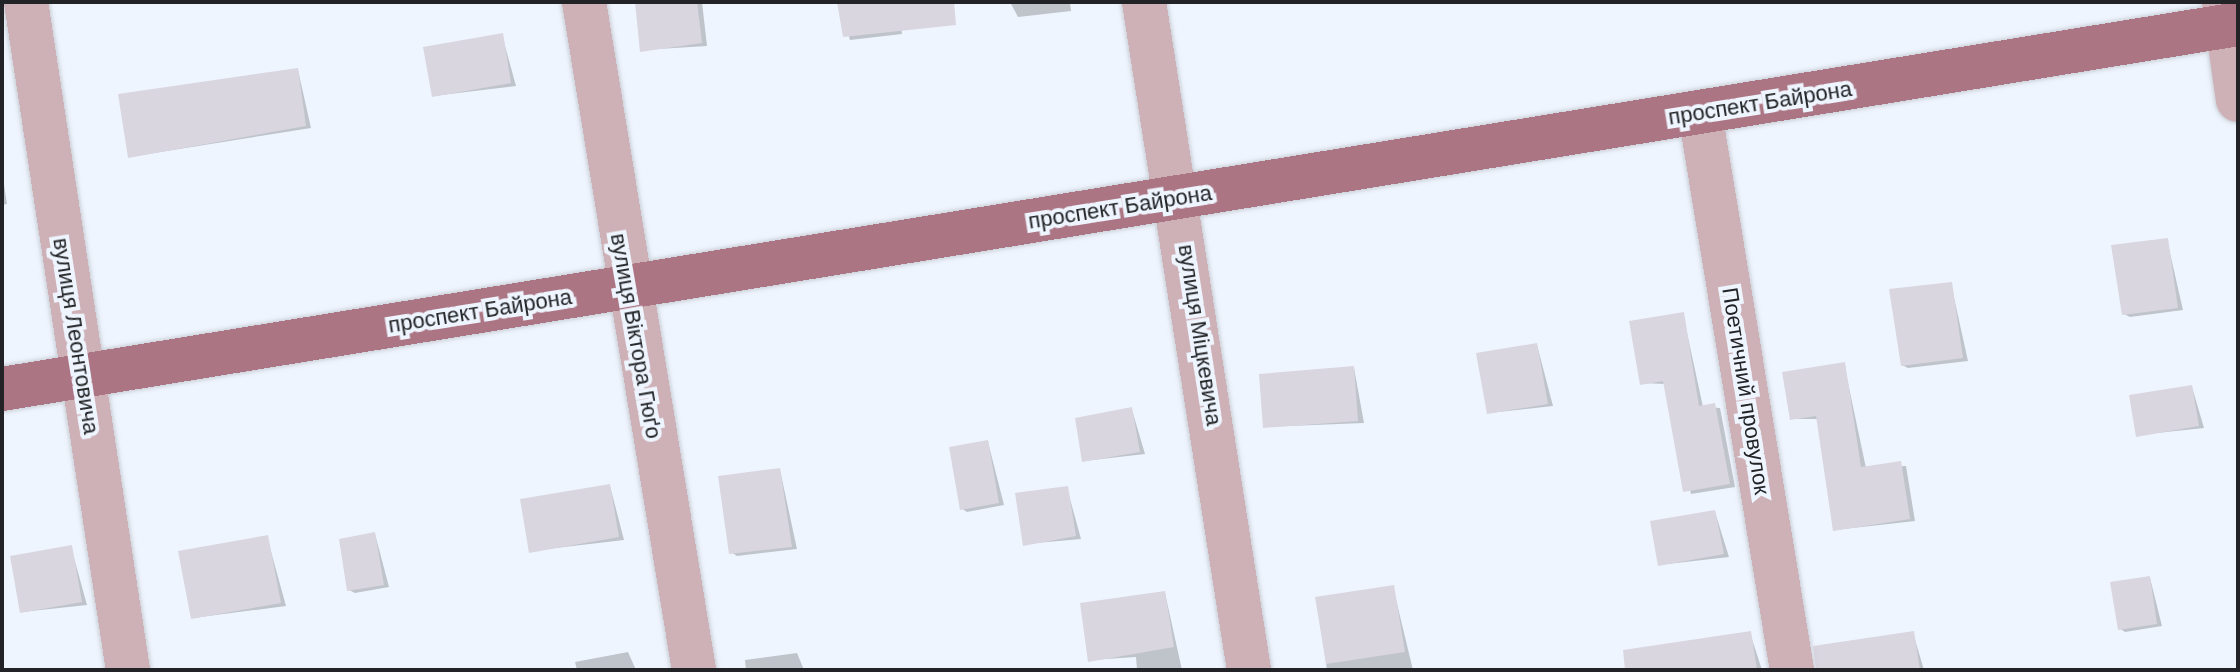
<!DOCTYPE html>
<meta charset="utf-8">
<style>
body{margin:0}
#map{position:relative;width:2240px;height:672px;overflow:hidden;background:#eff5fe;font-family:Helvetica,sans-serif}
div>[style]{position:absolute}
.shadow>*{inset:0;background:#0003}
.building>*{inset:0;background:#d9d6e0}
.roads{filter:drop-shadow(0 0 2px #cacfd7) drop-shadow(0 0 2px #cacfd7)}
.street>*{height:44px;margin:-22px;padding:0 22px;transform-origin:22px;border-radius:22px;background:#ceb0b7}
.primary>*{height:44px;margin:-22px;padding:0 22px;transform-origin:22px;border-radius:22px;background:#ab7584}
span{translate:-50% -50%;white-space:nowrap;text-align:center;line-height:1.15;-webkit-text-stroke:8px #eff5fe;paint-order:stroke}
.street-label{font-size:22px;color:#212326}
.frame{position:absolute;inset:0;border:4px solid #212326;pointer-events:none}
</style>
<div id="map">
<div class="shadow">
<div style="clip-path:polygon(637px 2px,702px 2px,707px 46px,642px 50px)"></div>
<div style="clip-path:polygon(839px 2px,897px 2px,902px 34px,850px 40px)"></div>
<div style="clip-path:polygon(1010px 2px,1070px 2px,1071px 11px,1018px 17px)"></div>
<div style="clip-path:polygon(502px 35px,516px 86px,433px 96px)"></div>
<div style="clip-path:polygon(298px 70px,311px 128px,129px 157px)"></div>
<div style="clip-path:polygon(2px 171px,7px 204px,2px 205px)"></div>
<div style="clip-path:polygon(2167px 240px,2183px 310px,2130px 317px,2124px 314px)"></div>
<div style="clip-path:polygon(1951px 284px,1968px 361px,1908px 368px,1902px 365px)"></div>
<div style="clip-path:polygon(1683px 314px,1703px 407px,1720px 408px,1735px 487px,1691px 494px,1665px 384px,1641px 383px)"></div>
<div style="clip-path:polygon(1537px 345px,1553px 406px,1489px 413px)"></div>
<div style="clip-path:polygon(1844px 364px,1866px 468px,1906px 466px,1915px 521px,1835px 530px,1818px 419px,1792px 419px)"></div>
<div style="clip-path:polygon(1354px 368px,1364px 423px,1265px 427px)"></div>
<div style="clip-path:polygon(2192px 387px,2204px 428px,2138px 435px)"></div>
<div style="clip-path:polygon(1132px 410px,1145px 454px,1084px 461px)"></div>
<div style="clip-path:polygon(988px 442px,1004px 505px,967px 512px,961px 508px)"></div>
<div style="clip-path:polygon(780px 470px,797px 549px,737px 556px,731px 552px)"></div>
<div style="clip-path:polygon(610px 486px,624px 540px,530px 551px)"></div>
<div style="clip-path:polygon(1067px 488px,1081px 539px,1025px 544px)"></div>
<div style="clip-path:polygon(1715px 512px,1729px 557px,1659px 565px)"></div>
<div style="clip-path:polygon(375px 534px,389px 587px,355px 593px,349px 590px)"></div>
<div style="clip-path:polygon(267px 537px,286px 606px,193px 618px)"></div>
<div style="clip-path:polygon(71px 547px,87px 605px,22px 612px)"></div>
<div style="clip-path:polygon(2150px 578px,2162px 626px,2125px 632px,2119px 628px)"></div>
<div style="clip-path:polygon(1393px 587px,1413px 670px,1327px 670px,1317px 599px)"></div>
<div style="clip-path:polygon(1165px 593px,1182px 670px,1137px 670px,1136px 657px,1090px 660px)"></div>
<div style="clip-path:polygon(1750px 633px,1762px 670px,1689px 670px)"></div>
<div style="clip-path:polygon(1913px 633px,1924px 670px,1853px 670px)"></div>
<div style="clip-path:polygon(628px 652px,636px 670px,577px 670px,575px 662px)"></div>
<div style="clip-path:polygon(797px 653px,804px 670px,746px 670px,745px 660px)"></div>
</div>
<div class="building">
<div style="clip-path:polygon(635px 2px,697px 2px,702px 43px,640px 52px)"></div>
<div style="clip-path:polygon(837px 2px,954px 2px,956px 25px,843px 37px)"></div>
<div style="clip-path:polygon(503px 33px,511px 83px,432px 97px,423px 47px)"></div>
<div style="clip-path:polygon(298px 68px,306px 126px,128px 158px,118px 94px)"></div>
<div style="clip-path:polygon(2168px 238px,2178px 308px,2122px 315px,2111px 245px)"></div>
<div style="clip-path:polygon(1952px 282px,1963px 358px,1901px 366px,1889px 289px)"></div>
<div style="clip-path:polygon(1684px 312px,1699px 406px,1715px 403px,1730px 484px,1683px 492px,1663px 381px,1640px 385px,1629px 321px)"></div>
<div style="clip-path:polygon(1537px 343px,1548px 404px,1487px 414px,1476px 353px)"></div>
<div style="clip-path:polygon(1845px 362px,1861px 467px,1901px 461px,1910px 519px,1833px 531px,1816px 416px,1790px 420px,1782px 372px)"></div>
<div style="clip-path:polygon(1354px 366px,1358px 421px,1263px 428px,1259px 374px)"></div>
<div style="clip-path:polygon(2192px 385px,2199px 426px,2136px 437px,2129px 395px)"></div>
<div style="clip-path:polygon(1132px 407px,1140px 452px,1082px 462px,1075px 418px)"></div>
<div style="clip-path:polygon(988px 440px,999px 503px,960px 510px,949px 447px)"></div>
<div style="clip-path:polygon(780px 468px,792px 547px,729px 554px,718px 476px)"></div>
<div style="clip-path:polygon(610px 484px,619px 537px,529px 553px,520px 499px)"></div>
<div style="clip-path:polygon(1068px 486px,1076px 536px,1023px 546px,1015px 493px)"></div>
<div style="clip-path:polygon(1715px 510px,1724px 554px,1658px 566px,1650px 521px)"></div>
<div style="clip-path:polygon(375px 532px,384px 585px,347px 591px,339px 539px)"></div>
<div style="clip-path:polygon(268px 535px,281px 603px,191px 619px,178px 551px)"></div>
<div style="clip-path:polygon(72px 545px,82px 602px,20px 613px,10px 556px)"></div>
<div style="clip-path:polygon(2150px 576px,2157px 624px,2118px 630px,2110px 582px)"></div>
<div style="clip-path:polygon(1394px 585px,1405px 652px,1326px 664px,1315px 597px)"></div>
<div style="clip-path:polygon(1165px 591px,1174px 647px,1088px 662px,1080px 603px)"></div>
<div style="clip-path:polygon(1751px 631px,1757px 670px,1625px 670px,1623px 650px)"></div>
<div style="clip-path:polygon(1914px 631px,1920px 670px,1816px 670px,1813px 646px)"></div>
</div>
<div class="roads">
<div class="street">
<div style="left:26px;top:2px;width:676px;rotate:81.32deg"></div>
<div style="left:584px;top:2px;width:677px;rotate:80.65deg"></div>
<div style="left:1144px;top:2px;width:676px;rotate:81.07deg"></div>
<div style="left:2224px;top:2px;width:99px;rotate:81.9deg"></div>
<div style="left:1700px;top:113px;width:565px;rotate:80.62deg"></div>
</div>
<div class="primary">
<div style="left:2px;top:389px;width:2266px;rotate:-9.27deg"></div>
</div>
</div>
<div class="street-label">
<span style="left:1760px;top:103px;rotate:-9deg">проспект Байрона</span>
<span style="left:1120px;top:207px;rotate:-9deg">проспект Байрона</span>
<span style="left:480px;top:311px;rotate:-9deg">проспект Байрона</span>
<span style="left:1200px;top:335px;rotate:81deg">вулиця Міцкевича</span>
<span style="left:76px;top:336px;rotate:81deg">вулиця Леонтовича</span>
<span style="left:636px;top:336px;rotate:80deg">вулиця Віктора Гюґо</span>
<span style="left:1746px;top:391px;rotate:81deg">Поетичний провулок</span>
</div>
<div class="frame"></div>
</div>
